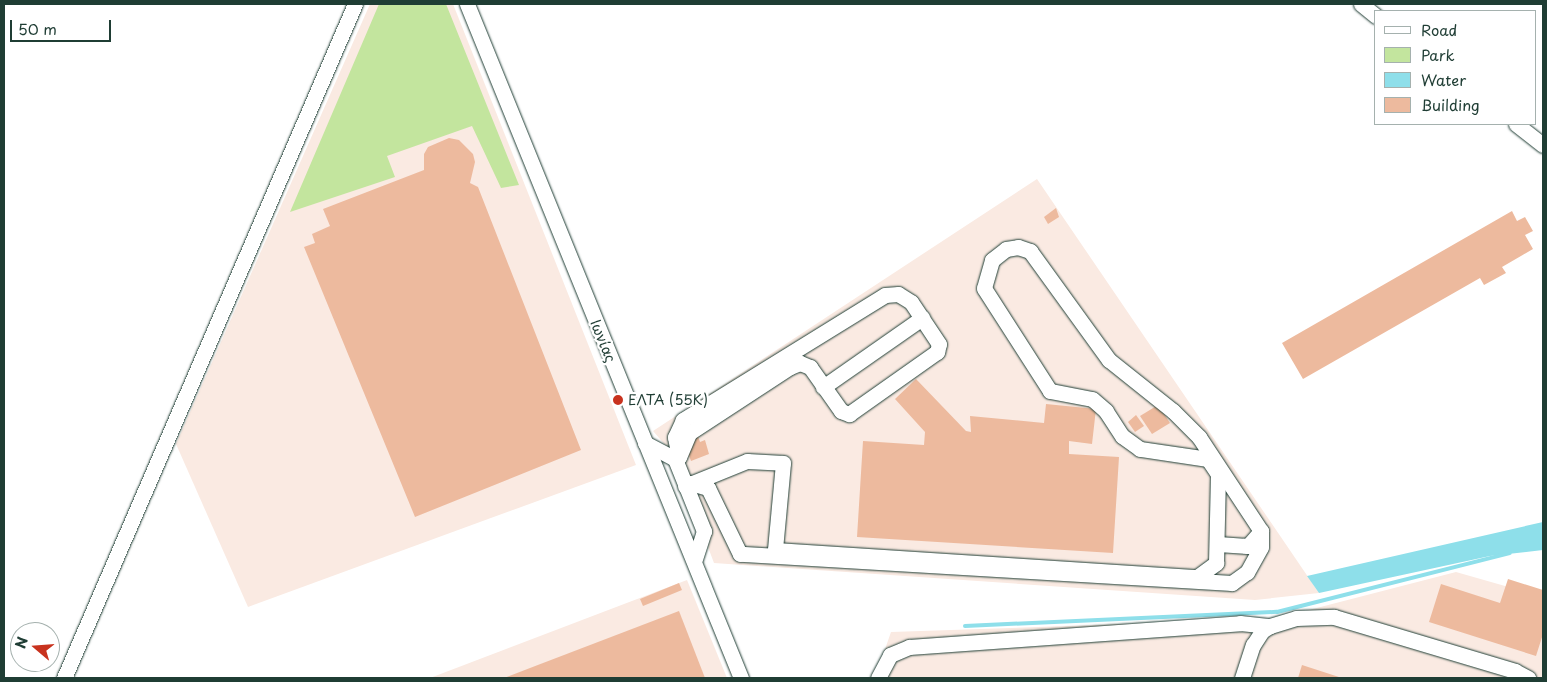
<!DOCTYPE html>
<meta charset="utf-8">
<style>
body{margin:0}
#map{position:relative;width:1547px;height:682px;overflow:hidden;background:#fff;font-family:"Playpen Sans",sans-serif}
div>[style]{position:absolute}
.built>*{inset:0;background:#faeae2}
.green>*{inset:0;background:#c3e59e}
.water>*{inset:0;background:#8edfea}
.stream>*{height:4px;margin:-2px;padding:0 2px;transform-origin:2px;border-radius:2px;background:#8edfea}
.building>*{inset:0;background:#edba9e}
.roads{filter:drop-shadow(0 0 1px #1f3d34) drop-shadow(0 0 1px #1f3d34)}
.minor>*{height:15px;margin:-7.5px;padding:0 7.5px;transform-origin:7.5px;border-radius:7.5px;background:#fff}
.dots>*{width:14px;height:14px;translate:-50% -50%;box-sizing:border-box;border:2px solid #fff;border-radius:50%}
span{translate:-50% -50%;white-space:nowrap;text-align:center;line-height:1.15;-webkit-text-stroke:4.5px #fff;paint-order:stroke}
.street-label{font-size:14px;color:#1f3d34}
.poi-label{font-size:14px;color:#1f3d34}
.left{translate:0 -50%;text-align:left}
.frame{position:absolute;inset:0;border:5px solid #1f3d34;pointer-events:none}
.legend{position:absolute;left:1374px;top:10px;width:162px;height:115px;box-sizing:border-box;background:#fff;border:1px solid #a5b1ae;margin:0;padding:6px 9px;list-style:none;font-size:15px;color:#1f3d34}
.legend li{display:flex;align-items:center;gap:10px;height:25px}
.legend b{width:25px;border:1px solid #a5b1ae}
.north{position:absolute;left:10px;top:622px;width:50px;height:50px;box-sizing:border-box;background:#fff;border:1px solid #a5b1ae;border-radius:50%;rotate:288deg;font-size:14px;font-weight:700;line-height:20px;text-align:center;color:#1f3d34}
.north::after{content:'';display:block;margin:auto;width:18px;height:22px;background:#c8321e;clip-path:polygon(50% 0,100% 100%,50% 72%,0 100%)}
.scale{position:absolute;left:10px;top:20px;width:101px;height:22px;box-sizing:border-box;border:2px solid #1f3d34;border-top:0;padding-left:6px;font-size:15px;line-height:18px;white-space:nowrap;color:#1f3d34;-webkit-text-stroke:4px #fff;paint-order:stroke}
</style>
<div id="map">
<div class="built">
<div style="clip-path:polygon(370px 4px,453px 4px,636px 465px,248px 607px,176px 444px)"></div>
<div style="clip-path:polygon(1037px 179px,1319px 593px,1255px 600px,714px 563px,673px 454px,653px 431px)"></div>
<div style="clip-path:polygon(1456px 572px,1543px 597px,1543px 678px,875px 678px,891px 632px,1274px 619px)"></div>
<div style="clip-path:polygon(687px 580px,727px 678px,430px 678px)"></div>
</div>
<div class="green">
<div style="clip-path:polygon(379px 4px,446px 4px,519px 185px,501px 188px,472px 126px,387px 156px,395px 177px,290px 212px)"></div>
</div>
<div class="water">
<div style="clip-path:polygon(1543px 522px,1543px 550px,1490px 556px,1319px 593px,1307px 576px)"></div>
</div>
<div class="stream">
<div style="left:965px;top:626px;width:312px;rotate:-2.6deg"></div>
<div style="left:1277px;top:612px;width:240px;rotate:-14.2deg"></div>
</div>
<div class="building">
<div style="clip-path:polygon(449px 138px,459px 140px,473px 154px,475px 162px,470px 183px,478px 187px,581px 450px,415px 517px,304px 247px,315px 243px,312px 234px,330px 226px,323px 209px,424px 170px,424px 154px,428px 147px)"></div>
<div style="clip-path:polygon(1056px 208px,1059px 217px,1048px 224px,1044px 217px)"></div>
<div style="clip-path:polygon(1512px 211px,1517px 221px,1525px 217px,1533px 231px,1525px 235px,1533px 249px,1502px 267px,1506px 273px,1484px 285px,1480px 278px,1303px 379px,1282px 343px)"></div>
<div style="clip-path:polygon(916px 379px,966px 431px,971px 432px,970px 416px,1044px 423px,1046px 404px,1096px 409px,1092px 444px,1069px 441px,1069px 454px,1119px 457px,1113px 553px,857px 537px,863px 441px,924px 445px,925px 432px,895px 399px)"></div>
<div style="clip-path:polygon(1158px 405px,1170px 423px,1152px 434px,1140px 416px)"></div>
<div style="clip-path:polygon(1136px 415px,1144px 426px,1135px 432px,1128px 422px)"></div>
<div style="clip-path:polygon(698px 436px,700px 442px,705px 440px,709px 454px,691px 461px,684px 441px)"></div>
<div style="clip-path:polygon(1508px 579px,1543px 590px,1543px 634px,1536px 656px,1429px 622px,1441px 584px,1500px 603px)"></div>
<div style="clip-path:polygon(679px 583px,682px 590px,643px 606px,640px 599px)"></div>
<div style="clip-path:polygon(679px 611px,705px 678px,504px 678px,530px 668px)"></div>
<div style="clip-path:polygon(1302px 665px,1342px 678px,1298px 678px)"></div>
</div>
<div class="roads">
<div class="minor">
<div style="left:467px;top:4px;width:728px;rotate:67.88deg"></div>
<div style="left:1361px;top:4px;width:19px;rotate:39deg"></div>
<div style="left:1516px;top:124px;width:34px;rotate:38deg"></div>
<div style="left:823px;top:387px;width:121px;rotate:-34.9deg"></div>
<div style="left:645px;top:443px;width:34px;rotate:28deg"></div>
<div style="left:675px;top:459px;width:78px;rotate:68.1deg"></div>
<div style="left:704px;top:531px;width:29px;rotate:108deg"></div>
<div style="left:675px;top:459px;width:4px;rotate:-27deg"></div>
<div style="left:679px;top:457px;width:26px;rotate:-67deg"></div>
<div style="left:689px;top:433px;width:121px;rotate:-33.2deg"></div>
<div style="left:790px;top:367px;width:11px;rotate:-22deg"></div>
<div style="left:800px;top:363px;width:11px;rotate:22deg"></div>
<div style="left:810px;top:367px;width:54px;rotate:54.8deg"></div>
<div style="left:841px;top:411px;width:9px;rotate:21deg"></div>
<div style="left:849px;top:414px;width:108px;rotate:-35.2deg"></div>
<div style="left:937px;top:352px;width:8px;rotate:-76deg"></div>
<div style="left:939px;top:344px;width:50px;rotate:-123.7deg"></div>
<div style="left:911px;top:302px;width:15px;rotate:-148deg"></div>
<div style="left:898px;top:294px;width:13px;rotate:176deg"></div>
<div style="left:885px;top:295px;width:238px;rotate:148.3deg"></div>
<div style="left:683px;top:420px;width:19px;rotate:115deg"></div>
<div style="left:675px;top:437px;width:20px;rotate:79deg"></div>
<div style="left:685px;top:486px;width:67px;rotate:-22deg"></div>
<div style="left:747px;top:461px;width:36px;rotate:3deg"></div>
<div style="left:783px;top:463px;width:87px;rotate:95.3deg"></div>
<div style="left:775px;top:550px;width:423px;rotate:3.7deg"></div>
<div style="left:1197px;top:577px;width:24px;rotate:-36deg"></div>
<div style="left:1216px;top:563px;width:89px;rotate:-88.7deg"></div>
<div style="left:1218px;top:474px;width:18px;rotate:-124deg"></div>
<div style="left:1208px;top:459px;width:69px;rotate:-171.6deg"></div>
<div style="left:1140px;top:449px;width:22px;rotate:-144deg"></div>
<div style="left:1122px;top:436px;width:30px;rotate:-123deg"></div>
<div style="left:1106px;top:411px;width:18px;rotate:-139deg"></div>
<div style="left:1092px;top:399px;width:43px;rotate:-169.2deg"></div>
<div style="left:1050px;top:391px;width:122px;rotate:-122.7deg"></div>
<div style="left:984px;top:288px;width:29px;rotate:-74deg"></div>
<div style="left:992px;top:260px;width:18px;rotate:-38deg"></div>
<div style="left:1006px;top:249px;width:12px;rotate:-9deg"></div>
<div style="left:1018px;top:247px;width:13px;rotate:18deg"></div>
<div style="left:1030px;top:251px;width:135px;rotate:54.1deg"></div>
<div style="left:1109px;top:360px;width:82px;rotate:38.6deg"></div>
<div style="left:1173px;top:411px;width:37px;rotate:45deg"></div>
<div style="left:1199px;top:437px;width:113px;rotate:56.6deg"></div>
<div style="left:1261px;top:531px;width:16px;rotate:90deg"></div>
<div style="left:1261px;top:547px;width:29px;rotate:119deg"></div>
<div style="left:1247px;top:572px;width:19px;rotate:144deg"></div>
<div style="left:1232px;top:583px;width:493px;rotate:-176.6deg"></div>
<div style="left:740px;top:554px;width:73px;rotate:-115.9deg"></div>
<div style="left:708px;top:488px;width:18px;rotate:-164deg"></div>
<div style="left:1218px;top:544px;width:30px;rotate:4deg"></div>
<div style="left:1248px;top:546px;width:20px;rotate:-49deg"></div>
<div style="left:64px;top:678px;width:734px;rotate:-66.65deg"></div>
<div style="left:878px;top:678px;width:26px;rotate:-62deg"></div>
<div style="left:890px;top:655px;width:21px;rotate:-23deg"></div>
<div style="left:909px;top:647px;width:332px;rotate:-4.1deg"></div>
<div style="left:1240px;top:623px;width:30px;rotate:6deg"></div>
<div style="left:1242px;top:678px;width:35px;rotate:-72deg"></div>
<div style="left:1253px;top:645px;width:17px;rotate:-57deg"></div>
<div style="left:1262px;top:631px;width:9px;rotate:-32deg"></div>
<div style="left:1270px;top:626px;width:27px;rotate:-17deg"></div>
<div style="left:1296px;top:618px;width:38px;rotate:-2deg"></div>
<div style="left:1334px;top:617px;width:189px;rotate:16.6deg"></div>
<div style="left:1515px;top:671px;width:15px;rotate:28deg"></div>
</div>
</div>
<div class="dots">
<div style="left:618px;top:400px;background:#c8321e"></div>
</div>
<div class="street-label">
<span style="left:603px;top:341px;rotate:68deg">Ιωνίας</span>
</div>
<div class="poi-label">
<span class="left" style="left:628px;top:400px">ΕΛΤΑ (55Κ)</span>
</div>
<div class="frame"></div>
<ul class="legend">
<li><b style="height:6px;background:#fff"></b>Road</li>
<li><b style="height:14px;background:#c3e59e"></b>Park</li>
<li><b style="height:14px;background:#8edfea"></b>Water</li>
<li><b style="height:14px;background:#edba9e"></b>Building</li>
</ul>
<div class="north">N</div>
<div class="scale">50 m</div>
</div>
